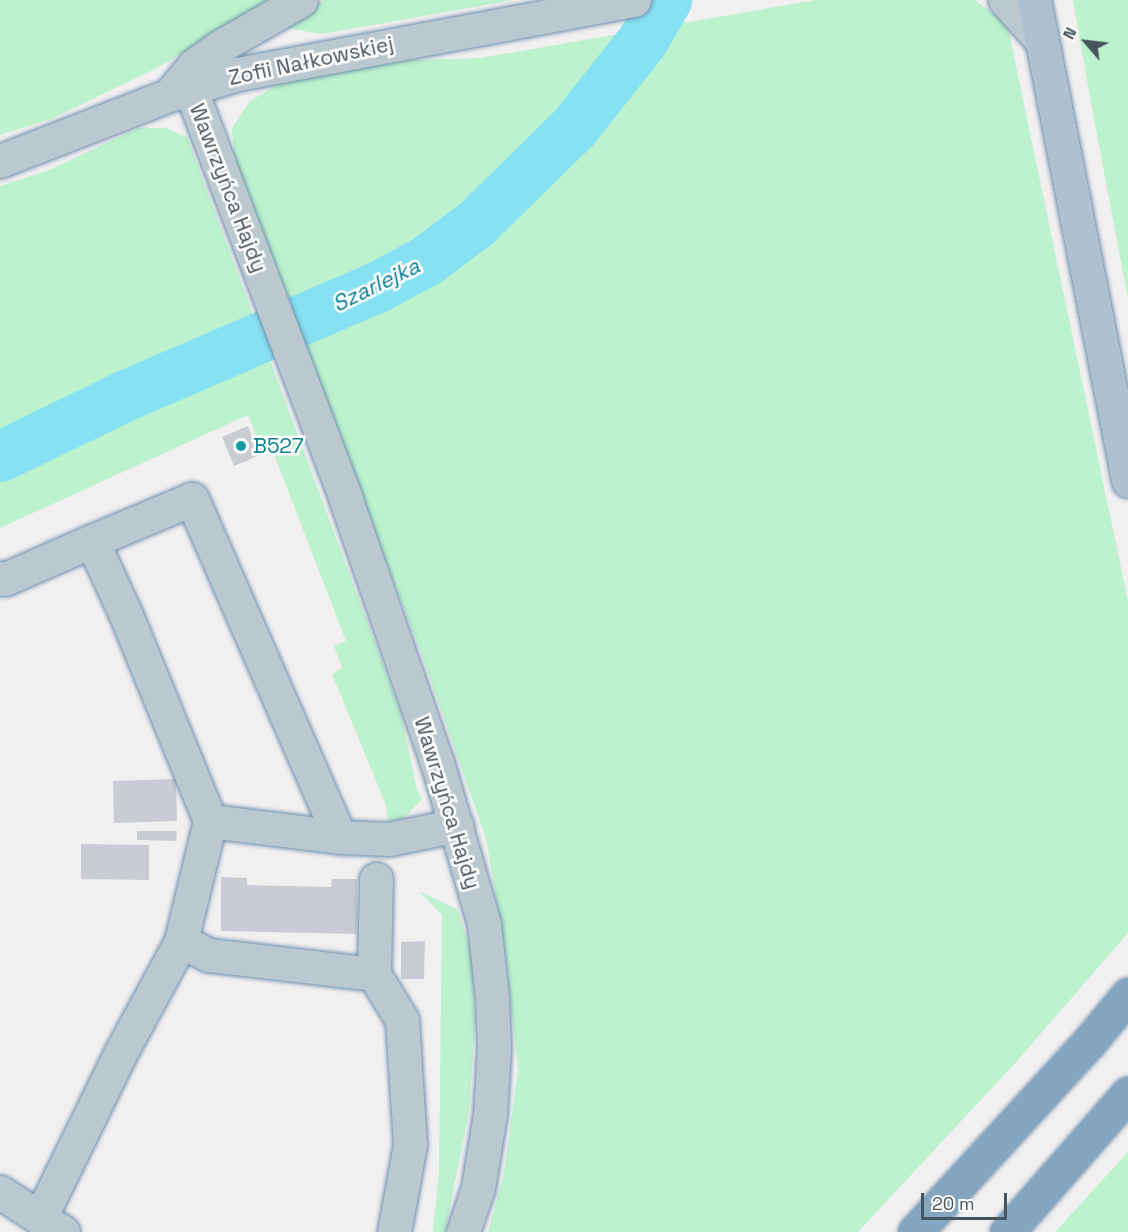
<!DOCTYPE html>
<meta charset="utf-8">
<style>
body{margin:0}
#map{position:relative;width:1128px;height:1232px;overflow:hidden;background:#f2eff0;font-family:"Space Grotesk",sans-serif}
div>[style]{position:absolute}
.green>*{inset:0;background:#bcf2ce}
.river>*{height:51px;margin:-25.5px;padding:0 25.5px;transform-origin:25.5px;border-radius:25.5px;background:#86e1f2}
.building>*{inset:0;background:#c9cdd3}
.roads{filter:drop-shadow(0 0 2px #6f91ad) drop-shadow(0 0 2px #6f91ad)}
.minor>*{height:33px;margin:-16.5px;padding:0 16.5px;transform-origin:16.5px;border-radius:16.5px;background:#bcc8cf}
.major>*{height:33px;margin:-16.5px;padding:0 16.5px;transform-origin:16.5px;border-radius:16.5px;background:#aec1d0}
.highway>*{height:33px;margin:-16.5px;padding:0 16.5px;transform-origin:16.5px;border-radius:16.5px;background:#84a6c1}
.dots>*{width:16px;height:16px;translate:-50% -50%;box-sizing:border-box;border:3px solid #fff;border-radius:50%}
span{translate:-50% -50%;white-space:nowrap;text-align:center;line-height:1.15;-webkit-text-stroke:5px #fff;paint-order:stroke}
.street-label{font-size:21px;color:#46545e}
.culture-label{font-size:21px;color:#0d838f}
.left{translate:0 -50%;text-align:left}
.water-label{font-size:22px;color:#067f94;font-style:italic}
.north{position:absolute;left:1056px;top:12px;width:60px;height:60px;-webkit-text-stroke:4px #fff;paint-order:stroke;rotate:298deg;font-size:16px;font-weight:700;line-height:24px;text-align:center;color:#46545e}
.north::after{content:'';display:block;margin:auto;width:21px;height:27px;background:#46545e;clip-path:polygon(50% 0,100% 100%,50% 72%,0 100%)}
.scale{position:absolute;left:921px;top:1193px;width:86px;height:27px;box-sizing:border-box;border:3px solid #46545e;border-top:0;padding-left:8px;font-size:18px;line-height:21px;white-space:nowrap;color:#46545e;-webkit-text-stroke:4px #fff;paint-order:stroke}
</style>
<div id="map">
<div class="green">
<div style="clip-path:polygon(0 0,279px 0,155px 69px,51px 119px,0 135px)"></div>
<div style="clip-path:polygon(323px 0,514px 0,322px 34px,286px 28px)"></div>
<div style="clip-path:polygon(816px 0,974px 0,1007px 23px,1128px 601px,1128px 933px,1017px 1061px,858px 1232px,488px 1232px,504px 1174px,518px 1070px,506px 955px,486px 838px,423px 658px,235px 166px,232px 128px,250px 101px,279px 84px,382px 61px,480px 58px)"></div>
<div style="clip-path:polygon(1073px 0,1128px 0,1128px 299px,1091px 103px)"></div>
<div style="clip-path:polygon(138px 128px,165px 128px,187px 137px,400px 710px,417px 790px,422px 799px,403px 819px,388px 821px,386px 805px,332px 674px,342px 668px,334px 646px,346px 641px,272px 449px,262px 451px,248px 415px,0 528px,0 186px,49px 170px)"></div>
<div style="clip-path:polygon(419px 891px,458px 910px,472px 956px,475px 1025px,469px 1112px,445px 1232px,433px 1232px,439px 1171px,442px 915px)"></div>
<div style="clip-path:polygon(1128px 1152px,1128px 1232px,1055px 1232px)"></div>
</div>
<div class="river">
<div style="left:0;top:456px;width:140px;rotate:-25.8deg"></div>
<div style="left:126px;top:395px;width:273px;rotate:-23.3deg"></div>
<div style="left:377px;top:287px;width:57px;rotate:-28.4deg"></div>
<div style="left:427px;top:260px;width:60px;rotate:-36.9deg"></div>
<div style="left:475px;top:224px;width:139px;rotate:-44.4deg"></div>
<div style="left:574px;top:127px;width:110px;rotate:-51.7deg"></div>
<div style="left:642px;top:41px;width:48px;rotate:-59.7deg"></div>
</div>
<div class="building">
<div style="clip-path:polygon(248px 426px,260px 455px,234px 466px,222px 437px)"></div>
<div style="clip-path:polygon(176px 779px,177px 821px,114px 823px,113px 781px)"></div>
<div style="clip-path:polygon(137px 831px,177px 831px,176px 841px,137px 840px)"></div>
<div style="clip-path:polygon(81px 844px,149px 845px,149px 880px,81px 879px)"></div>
<div style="clip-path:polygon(221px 877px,247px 878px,247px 885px,331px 887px,332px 879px,357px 879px,357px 934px,221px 931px)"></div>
<div style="clip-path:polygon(425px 941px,424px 979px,401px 979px,401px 942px)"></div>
</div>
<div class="roads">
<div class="minor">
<div style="left:1005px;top:0;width:55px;rotate:47.9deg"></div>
<div style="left:190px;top:88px;width:437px;rotate:69.2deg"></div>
<div style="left:345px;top:497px;width:281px;rotate:70.9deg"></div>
<div style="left:437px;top:762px;width:169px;rotate:73.8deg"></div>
<div style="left:484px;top:924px;width:74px;rotate:83.8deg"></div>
<div style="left:492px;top:998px;width:50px;rotate:87.7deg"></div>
<div style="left:494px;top:1048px;width:66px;rotate:93.5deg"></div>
<div style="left:490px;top:1114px;width:75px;rotate:99.2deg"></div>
<div style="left:478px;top:1188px;width:46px;rotate:108.8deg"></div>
<div style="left:170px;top:94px;width:38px;rotate:-50deg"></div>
<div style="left:194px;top:65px;width:33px;rotate:-35deg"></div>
<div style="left:221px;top:46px;width:92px;rotate:-29.9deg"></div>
<div style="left:0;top:161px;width:181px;rotate:-21.3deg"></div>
<div style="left:169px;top:95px;width:72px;rotate:-16.9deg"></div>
<div style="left:238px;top:74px;width:403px;rotate:-10.6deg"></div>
<div style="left:92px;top:541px;width:108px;rotate:-22.8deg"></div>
<div style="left:192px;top:499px;width:369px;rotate:66.4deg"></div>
<div style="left:0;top:578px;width:5px;rotate:11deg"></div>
<div style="left:5px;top:579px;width:95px;rotate:-23.6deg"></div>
<div style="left:92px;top:541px;width:81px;rotate:65.3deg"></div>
<div style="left:126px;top:615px;width:222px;rotate:67.8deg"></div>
<div style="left:210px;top:821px;width:131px;rotate:7deg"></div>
<div style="left:340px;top:837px;width:49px;rotate:2.3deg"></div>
<div style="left:389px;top:839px;width:69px;rotate:-11.6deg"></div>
<div style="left:210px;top:821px;width:123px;rotate:103.6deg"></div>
<div style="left:181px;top:941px;width:31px;rotate:27deg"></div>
<div style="left:209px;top:955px;width:166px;rotate:6.6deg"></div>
<div style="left:374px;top:974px;width:95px;rotate:-88.8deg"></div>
<div style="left:374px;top:974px;width:54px;rotate:58.7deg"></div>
<div style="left:402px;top:1020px;width:125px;rotate:86.3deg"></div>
<div style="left:410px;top:1145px;width:88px;rotate:100.4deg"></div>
<div style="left:0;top:1192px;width:48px;rotate:33deg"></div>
<div style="left:63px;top:1232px;width:27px;rotate:-149deg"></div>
<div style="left:40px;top:1218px;width:182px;rotate:-64deg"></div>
<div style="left:120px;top:1054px;width:128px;rotate:-61.6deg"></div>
</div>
<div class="major">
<div style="left:1034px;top:0;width:490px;rotate:78.9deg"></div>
</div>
<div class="highway">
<div style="left:915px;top:1232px;width:259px;rotate:-47.5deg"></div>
<div style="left:1090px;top:1041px;width:60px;rotate:-50.4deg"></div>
<div style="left:1007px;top:1232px;width:184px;rotate:-48.8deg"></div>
</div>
</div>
<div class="dots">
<div style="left:241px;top:446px;background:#0f9aa8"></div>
</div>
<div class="street-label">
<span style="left:311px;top:61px;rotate:-12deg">Zofii Nałkowskiej</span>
<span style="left:228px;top:188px;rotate:69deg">Wawrzyńca Hajdy</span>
<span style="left:447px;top:803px;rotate:73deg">Wawrzyńca Hajdy</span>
</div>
<div class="culture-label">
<span class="left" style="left:253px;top:446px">B527</span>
</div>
<div class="water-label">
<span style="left:376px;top:285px;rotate:-26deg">Szarlejka</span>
</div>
<div class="north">N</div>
<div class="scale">20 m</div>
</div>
